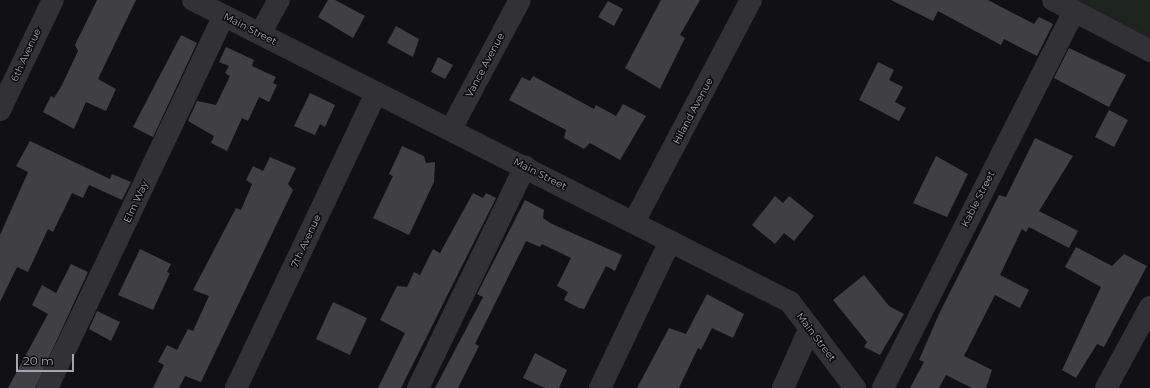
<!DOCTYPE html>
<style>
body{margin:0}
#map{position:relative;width:1150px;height:388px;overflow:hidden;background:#111012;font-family:Montserrat,sans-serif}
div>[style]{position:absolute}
.green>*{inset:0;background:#1d241f}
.building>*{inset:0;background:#404044}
.minor>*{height:22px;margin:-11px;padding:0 11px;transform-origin:11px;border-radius:11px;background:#323236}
span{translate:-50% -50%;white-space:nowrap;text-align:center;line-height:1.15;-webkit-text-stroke:3px #0c0b0c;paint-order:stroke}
.street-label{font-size:10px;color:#a3a5b1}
.scale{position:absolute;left:16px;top:354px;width:58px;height:18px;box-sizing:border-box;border:2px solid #a3a5b1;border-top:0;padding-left:5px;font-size:12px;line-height:14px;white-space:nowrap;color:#a3a5b1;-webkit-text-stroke:3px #0c0b0c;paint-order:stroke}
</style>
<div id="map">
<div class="green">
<div style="clip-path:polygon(1061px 0,1150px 0,1150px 47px)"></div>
</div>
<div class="building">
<div style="clip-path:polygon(97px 0,136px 0,98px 79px,116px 89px,106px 111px,86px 102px,74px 129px,43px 112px,51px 96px,54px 98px,62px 85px,78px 51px,75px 45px)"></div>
<div style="clip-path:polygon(328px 0,335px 0,365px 16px,353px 38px,318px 17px)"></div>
<div style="clip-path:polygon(661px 0,700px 0,680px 35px,685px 38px,660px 89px,625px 68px)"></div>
<div style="clip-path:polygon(891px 0,988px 0,1034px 24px,1039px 17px,1053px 24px,1037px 56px,1004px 39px,1001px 45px,938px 11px,933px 21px)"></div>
<div style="clip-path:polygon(608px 1px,623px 9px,614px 26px,598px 17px)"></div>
<div style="clip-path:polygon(396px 26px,419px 39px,413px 57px,387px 43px)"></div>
<div style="clip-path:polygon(181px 35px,197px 43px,153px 137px,133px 127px)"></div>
<div style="clip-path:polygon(226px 47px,254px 60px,252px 66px,276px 77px,273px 83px,277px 85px,269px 102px,259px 97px,248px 121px,242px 118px,227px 151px,211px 143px,214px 136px,188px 121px,197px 101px,216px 105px,230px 76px,225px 73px,229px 66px,219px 62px)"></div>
<div style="clip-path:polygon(1069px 48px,1126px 75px,1109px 107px,1054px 78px)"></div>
<div style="clip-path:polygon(438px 57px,453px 65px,445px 79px,431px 72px)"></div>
<div style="clip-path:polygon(878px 62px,894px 70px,889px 80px,903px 87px,895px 102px,906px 108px,899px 121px,859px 100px)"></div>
<div style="clip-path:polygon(533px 76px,594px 109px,596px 105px,616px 116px,623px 104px,646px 116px,620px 160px,590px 143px,584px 149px,564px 138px,566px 130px,509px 100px,522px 77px,530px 81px)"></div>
<div style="clip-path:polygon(310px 93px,335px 105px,325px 127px,320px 124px,315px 135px,294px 126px)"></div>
<div style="clip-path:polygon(1109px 110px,1128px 120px,1114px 147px,1095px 137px)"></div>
<div style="clip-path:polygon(1035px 138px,1073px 156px,1039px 211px,1078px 231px,1069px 248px,1029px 227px,1026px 232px,1022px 229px,1000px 275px,1029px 290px,1020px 308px,995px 295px,964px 356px,992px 370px,986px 388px,972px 388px,946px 375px,939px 388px,910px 388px,924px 362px,919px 360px,939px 314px,999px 195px,1006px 197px)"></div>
<div style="clip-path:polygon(30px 141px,110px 179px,112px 174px,131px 182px,122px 200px,89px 185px,83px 198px,72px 193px,53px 232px,48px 229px,28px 272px,17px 267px,0 302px,0 235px,28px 172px,16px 166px)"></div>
<div style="clip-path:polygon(402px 146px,424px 156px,426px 163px,435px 162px,434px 182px,409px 235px,373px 218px,393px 176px,389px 174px)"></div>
<div style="clip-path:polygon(936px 156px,968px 174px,947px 217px,913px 203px)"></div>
<div style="clip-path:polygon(270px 157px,296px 168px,288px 184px,293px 190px,201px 382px,185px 376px,179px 388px,153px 388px,164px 365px,158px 362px,167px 345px,177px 350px,188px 329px,193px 331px,209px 296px,193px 290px,236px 208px,241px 210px,252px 184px,246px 180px,253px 166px,263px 171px)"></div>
<div style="clip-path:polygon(473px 193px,483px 198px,486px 193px,496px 198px,401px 388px,378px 388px,405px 333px,380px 320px,397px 286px,407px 287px,414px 272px,420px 275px,433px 249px,440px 253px)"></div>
<div style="clip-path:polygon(775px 196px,783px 203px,789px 196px,814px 216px,794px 241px,784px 233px,775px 244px,752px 225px)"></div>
<div style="clip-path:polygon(525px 200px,544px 210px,543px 218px,552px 224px,622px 255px,615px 271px,606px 266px,584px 309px,579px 308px,564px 300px,568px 292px,557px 286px,571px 258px,542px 244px,540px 247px,526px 241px,475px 344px,479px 346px,458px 388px,435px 388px,483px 297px,477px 294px)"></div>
<div style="clip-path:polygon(1076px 247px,1112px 266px,1124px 254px,1147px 266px,1104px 347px,1097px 344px,1076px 378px,1062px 370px,1101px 287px,1065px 267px)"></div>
<div style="clip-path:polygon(140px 249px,171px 264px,167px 272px,170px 273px,153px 310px,118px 295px)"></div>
<div style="clip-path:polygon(71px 264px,88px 272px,35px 388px,8px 388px,48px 314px,32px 305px,42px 285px,56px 293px)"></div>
<div style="clip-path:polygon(864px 275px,889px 306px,904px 314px,880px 355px,864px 347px,867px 342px,833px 300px)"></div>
<div style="clip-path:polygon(707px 294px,744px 314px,733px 338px,712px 328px,701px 350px,698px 348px,679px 388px,637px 388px,669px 328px,686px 334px)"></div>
<div style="clip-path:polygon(333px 302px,367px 318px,350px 355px,316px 339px)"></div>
<div style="clip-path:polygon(97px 311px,120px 322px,111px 341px,89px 329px)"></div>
<div style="clip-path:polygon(535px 353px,567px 370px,559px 388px,545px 388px,523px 378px)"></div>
</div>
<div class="minor">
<div style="left:193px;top:0;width:669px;rotate:26.83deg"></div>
<div style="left:790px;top:302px;width:108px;rotate:52.9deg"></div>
<div style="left:1053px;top:0;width:110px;rotate:27.7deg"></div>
<div style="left:260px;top:34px;width:39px;rotate:-61deg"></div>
<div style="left:0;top:110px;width:122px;rotate:-64.3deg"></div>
<div style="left:451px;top:129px;width:146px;rotate:-61.9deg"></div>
<div style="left:634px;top:222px;width:251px;rotate:-62.2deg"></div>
<div style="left:47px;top:388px;width:412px;rotate:-64.6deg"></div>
<div style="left:236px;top:388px;width:327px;rotate:-64.6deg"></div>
<div style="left:418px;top:388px;width:246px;rotate:-64.2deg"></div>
<div style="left:600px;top:388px;width:163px;rotate:-64.5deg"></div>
<div style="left:783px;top:388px;width:66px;rotate:-65.8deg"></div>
<div style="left:883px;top:388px;width:423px;rotate:-63.1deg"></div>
<div style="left:1106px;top:388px;width:92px;rotate:-61.5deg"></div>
</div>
<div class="street-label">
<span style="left:250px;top:29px;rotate:27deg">Main Street</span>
<span style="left:26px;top:55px;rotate:-65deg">6th Avenue</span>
<span style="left:485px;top:65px;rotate:-62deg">Vance Avenue</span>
<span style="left:693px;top:111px;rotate:-62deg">Hiland Avenue</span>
<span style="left:540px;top:174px;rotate:27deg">Main Street</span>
<span style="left:978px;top:199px;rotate:-63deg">Kable Street</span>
<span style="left:136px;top:202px;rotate:-65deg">Elm Way</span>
<span style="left:306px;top:241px;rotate:-65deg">7th Avenue</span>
<span style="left:816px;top:337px;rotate:53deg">Main Street</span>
</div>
<div class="scale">20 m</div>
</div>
